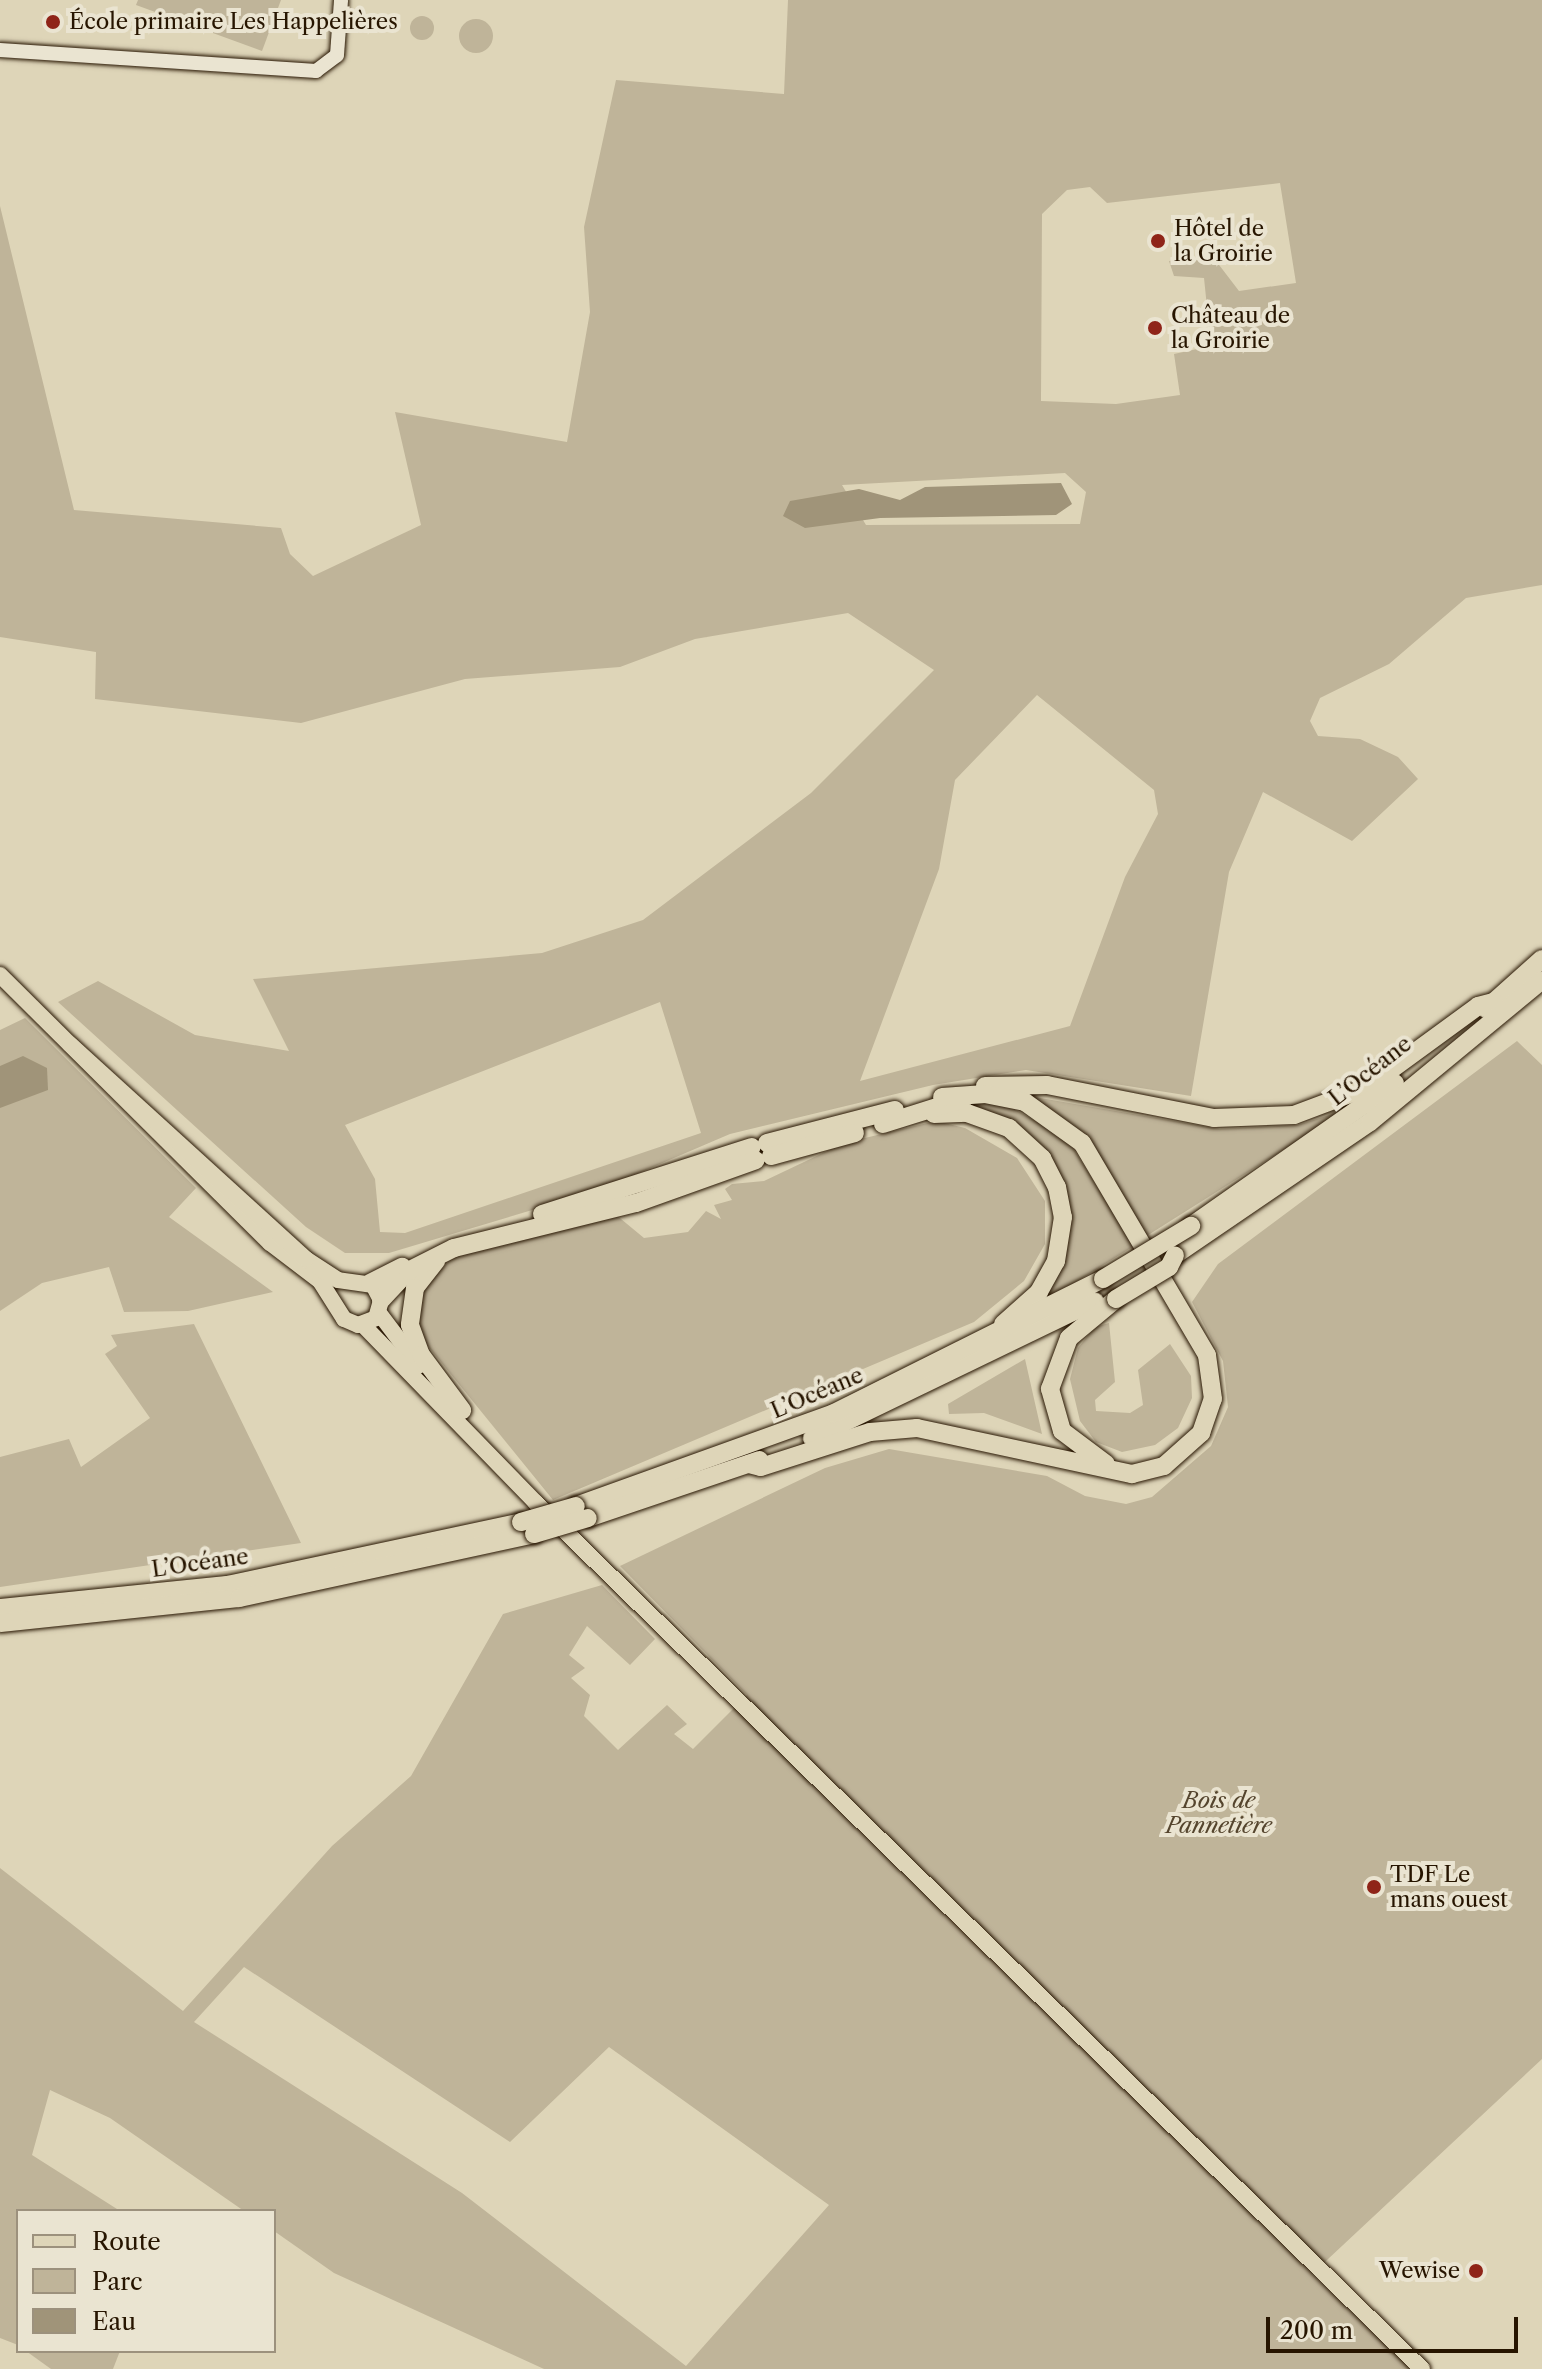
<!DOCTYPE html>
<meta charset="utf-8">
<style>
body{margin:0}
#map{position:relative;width:1542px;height:2369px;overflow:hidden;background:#ded5b8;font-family:"Libre Caslon Text",serif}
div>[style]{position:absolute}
.green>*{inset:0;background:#bfb499}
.round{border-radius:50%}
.water>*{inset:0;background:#a09479}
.roads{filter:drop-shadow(0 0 2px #271500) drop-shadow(0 0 2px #271500)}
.secondary>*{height:14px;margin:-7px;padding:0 7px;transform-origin:7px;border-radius:7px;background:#eae4d1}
.primary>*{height:16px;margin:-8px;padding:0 8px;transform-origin:8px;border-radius:8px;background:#ded5b8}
.highway>*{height:18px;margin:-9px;padding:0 9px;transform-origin:9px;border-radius:9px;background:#ded5b8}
.bridges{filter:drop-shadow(0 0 2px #271500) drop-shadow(0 0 2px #271500)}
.highway-bridge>*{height:18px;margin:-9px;padding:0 9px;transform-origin:9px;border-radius:9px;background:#ded5b8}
.dots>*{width:22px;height:22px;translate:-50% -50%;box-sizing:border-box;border:4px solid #eae4d1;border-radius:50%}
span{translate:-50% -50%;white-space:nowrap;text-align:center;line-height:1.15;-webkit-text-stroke:8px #eae4d1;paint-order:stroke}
.poi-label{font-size:22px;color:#271500}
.left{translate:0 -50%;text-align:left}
.right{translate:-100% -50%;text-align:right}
.street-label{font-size:22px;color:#271500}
.park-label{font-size:22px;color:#55452e;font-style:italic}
.legend{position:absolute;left:16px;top:2209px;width:260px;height:144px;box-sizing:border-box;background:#eae4d1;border:2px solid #9c917d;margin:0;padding:10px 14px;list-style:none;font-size:24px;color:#271500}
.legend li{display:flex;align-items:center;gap:16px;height:40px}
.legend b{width:40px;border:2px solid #9c917d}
.scale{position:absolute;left:1266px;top:2317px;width:252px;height:36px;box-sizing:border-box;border:4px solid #271500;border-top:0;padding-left:10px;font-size:24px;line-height:28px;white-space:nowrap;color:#271500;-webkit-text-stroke:6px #eae4d1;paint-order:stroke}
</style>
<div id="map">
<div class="green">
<div style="clip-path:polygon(138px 0,281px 0,262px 51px,136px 5px)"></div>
<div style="clip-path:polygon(evenodd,788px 0,1542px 0,1542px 585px,1466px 598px,1389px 664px,1320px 698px,1310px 721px,1318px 736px,1360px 739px,1398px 757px,1418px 779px,1352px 841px,1263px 792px,1229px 872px,1191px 1096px,1026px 1070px,933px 1085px,730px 1134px,599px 1190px,389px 1253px,345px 1253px,306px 1227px,58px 1002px,98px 981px,195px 1035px,289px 1051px,253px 979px,542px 953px,643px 920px,811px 793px,934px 670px,848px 613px,695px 639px,620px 667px,465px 679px,301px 723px,95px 699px,96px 652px,0 637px,0 206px,74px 510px,281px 528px,290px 554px,313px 576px,421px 525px,395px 412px,567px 442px,590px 312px,584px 227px,616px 80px,784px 94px,788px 0,1280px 183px,1296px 283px,1239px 291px,1213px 257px,1169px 261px,1174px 276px,1204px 278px,1211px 346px,1174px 354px,1180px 395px,1116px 404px,1041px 401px,1042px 214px,1067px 190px,1090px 187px,1107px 203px,1280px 183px,788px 0,1065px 473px,1086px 492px,1080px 524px,866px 525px,842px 485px,1065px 473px,788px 0,1037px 695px,1154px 790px,1158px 814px,1125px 877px,1070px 1026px,860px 1081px,939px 869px,955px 780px,1037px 695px,788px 0,660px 1002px,701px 1133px,405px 1233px,380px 1232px,375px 1179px,345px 1125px,660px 1002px)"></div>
<div class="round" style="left:410px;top:16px;width:24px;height:24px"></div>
<div class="round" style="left:459px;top:19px;width:34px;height:34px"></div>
<div style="clip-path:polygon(25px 1018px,196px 1188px,169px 1217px,273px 1292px,188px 1311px,124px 1312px,109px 1267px,42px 1283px,0 1311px,0 1030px)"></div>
<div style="clip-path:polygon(evenodd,1517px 1041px,1542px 1065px,1542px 2059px,1312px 2274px,1411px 2369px,544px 2369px,334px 2273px,274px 2231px,274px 2211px,244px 2211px,110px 2118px,50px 2090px,32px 2155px,117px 2209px,18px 2211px,18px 2345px,0 2338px,0 1868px,183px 2011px,332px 1846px,411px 1776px,503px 1614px,602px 1585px,655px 1639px,630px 1665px,587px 1626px,569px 1655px,585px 1668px,571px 1678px,590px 1695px,584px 1716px,618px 1750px,667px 1705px,687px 1724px,674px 1734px,693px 1749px,747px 1695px,620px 1566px,825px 1468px,889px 1449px,1047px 1476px,1085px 1496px,1126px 1504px,1152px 1497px,1211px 1446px,1228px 1407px,1223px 1361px,1192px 1302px,1218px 1264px,1517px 1041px,244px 1967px,510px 2142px,609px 2047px,829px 2205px,686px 2366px,462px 2193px,194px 2022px,244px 1967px)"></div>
<div style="clip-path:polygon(1017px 1094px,1220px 1129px,1298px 1125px,1348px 1109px,1145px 1237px,1071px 1124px)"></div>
<div style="clip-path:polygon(976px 1102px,1009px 1106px,1068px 1140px,1134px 1246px,1037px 1306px,1067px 1236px,1034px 1141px,939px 1109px)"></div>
<div style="clip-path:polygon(936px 1121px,965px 1128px,1017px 1158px,1045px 1201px,1045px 1244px,1024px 1281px,974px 1322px,553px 1500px,419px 1335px,422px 1290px,452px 1258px,615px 1214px,644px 1238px,688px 1232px,706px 1211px,721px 1219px,714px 1205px,732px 1200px,725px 1189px,732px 1184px,764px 1181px,844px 1143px)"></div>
<div style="clip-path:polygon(1109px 1323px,1115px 1382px,1095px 1400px,1096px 1411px,1130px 1413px,1143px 1405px,1138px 1370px,1170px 1344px,1191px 1376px,1192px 1398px,1178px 1428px,1155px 1445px,1122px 1452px,1096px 1442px,1080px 1421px,1070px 1379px,1078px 1348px,1095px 1327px)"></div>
<div style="clip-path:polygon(194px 1324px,301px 1543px,0 1587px,0 1457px,69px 1439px,81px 1467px,150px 1418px,105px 1354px,117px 1346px,111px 1335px)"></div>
<div style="clip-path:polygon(1025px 1359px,1042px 1434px,984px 1413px,949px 1414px,948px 1404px)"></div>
<div style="clip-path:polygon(26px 2351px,120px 2351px,113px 2369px,51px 2369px)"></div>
</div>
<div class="water">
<div style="clip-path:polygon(1061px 483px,1072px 504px,1056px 515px,880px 518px,805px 528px,783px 516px,790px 501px,859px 489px,900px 500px,925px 487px)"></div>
<div style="clip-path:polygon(23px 1056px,47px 1068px,48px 1090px,0 1108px,0 1066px)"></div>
</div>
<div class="roads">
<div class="secondary">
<div style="left:0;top:50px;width:317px;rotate:3.8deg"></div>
<div style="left:316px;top:71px;width:26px;rotate:-37deg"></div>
<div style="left:337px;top:55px;width:55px;rotate:-85.8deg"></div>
</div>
<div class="primary">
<div style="left:0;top:975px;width:380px;rotate:44.8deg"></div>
<div style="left:270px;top:1243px;width:63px;rotate:37.2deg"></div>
<div style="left:320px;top:1281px;width:45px;rotate:57.7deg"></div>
<div style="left:344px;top:1319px;width:15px;rotate:23deg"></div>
<div style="left:358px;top:1325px;width:19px;rotate:-21deg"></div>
<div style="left:376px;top:1318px;width:19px;rotate:-74deg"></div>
<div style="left:381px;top:1300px;width:17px;rotate:-118deg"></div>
<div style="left:373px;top:1285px;width:35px;rotate:-172deg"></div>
<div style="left:338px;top:1280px;width:38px;rotate:-147deg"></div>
<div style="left:306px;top:1259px;width:318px;rotate:-137.7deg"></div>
<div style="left:379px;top:1313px;width:66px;rotate:53deg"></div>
<div style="left:363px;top:1325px;width:248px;rotate:45.8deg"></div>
<div style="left:536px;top:1503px;width:1239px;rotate:44.35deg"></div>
</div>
<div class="highway">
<div style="left:1486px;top:1009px;width:75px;rotate:-41.8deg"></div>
<div style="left:985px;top:1086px;width:62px;rotate:-0.9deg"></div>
<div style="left:1047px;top:1085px;width:170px;rotate:11.2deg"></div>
<div style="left:1214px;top:1118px;width:80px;rotate:-2.1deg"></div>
<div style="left:1294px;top:1115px;width:77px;rotate:-20.6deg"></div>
<div style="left:1366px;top:1088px;width:139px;rotate:-36.2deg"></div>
<div style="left:1478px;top:1006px;width:16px;rotate:-15deg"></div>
<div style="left:934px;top:1114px;width:33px;rotate:-2deg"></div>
<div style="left:967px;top:1113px;width:45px;rotate:19.7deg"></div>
<div style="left:1009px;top:1128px;width:45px;rotate:42.3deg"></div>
<div style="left:1042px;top:1158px;width:33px;rotate:63deg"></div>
<div style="left:1057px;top:1187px;width:31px;rotate:79deg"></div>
<div style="left:1063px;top:1217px;width:45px;rotate:99deg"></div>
<div style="left:1056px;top:1261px;width:35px;rotate:119deg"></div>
<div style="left:1039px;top:1292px;width:48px;rotate:138.4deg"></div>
<div style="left:883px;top:1124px;width:77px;rotate:-17.5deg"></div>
<div style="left:767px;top:1143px;width:132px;rotate:-14.5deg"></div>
<div style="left:771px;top:1156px;width:87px;rotate:-15.3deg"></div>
<div style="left:542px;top:1214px;width:220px;rotate:-17.7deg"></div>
<div style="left:1191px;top:1226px;width:249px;rotate:-35deg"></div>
<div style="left:1175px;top:1255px;width:236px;rotate:-34.3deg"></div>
<div style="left:1370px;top:1122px;width:223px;rotate:-39.5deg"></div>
<div style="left:436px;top:1261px;width:34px;rotate:128deg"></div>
<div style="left:415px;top:1288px;width:37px;rotate:98deg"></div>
<div style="left:410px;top:1325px;width:32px;rotate:70deg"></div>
<div style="left:421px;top:1355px;width:69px;rotate:53.3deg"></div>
<div style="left:370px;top:1283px;width:36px;rotate:-27deg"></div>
<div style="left:381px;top:1300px;width:40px;rotate:-47deg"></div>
<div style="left:408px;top:1271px;width:51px;rotate:-26.6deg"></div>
<div style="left:454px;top:1248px;width:187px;rotate:-13.9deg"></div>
<div style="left:636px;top:1203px;width:127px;rotate:-19.7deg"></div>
<div style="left:812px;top:1438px;width:314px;rotate:-25.8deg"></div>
<div style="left:749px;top:1464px;width:12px;rotate:14deg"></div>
<div style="left:761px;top:1467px;width:114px;rotate:-17.8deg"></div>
<div style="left:870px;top:1432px;width:47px;rotate:-4.9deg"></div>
<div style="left:917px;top:1428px;width:220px;rotate:12.1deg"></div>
<div style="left:1132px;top:1474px;width:33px;rotate:-14deg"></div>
<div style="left:1164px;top:1466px;width:50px;rotate:-41.7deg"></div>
<div style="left:1201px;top:1433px;width:36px;rotate:-71deg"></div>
<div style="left:1213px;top:1399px;width:44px;rotate:-97.8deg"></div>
<div style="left:1207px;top:1355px;width:246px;rotate:-120.5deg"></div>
<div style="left:1082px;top:1143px;width:70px;rotate:-144.3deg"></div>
<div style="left:1025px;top:1102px;width:41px;rotate:-168.7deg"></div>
<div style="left:985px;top:1094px;width:43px;rotate:176deg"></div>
<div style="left:1106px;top:1464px;width:55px;rotate:-143.1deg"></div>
<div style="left:1062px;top:1431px;width:44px;rotate:-105.9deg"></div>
<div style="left:1050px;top:1389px;width:54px;rotate:-69.6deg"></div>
<div style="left:1069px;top:1338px;width:61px;rotate:-39.7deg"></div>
<div style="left:576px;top:1506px;width:274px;rotate:-19.8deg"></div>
<div style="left:834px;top:1413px;width:301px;rotate:-26.5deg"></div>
<div style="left:588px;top:1518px;width:181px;rotate:-18.7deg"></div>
<div style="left:0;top:1608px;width:229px;rotate:-5.8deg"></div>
<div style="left:228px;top:1585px;width:300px;rotate:-12.1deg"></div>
<div style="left:0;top:1623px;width:240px;rotate:-6deg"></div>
<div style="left:239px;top:1598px;width:302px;rotate:-12.2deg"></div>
</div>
</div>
<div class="bridges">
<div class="highway-bridge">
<div style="left:1103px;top:1279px;width:103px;rotate:-31.1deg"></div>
<div style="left:1116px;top:1299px;width:62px;rotate:-31.1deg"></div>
<div style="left:1169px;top:1267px;width:13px;rotate:-63deg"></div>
<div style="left:521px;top:1522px;width:57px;rotate:-16.2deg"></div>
<div style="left:534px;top:1534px;width:56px;rotate:-16.5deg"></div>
</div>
</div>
<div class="dots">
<div style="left:53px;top:22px;background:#8f2418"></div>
<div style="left:1158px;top:241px;background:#8f2418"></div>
<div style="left:1155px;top:328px;background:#8f2418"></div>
<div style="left:1374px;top:1887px;background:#8f2418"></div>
<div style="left:1476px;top:2271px;background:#8f2418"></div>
</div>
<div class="poi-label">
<span class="left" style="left:69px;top:22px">École primaire Les Happelières</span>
<span class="left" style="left:1174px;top:241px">Hôtel de<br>la Groirie</span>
<span class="left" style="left:1171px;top:328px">Château de<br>la Groirie</span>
<span class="left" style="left:1390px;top:1887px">TDF Le<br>mans ouest</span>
<span class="right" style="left:1460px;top:2271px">Wewise</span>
</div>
<div class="street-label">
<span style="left:1370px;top:1071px;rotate:-38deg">L’Océane</span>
<span style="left:817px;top:1393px;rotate:-23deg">L’Océane</span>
<span style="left:200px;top:1563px;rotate:-8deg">L’Océane</span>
</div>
<div class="park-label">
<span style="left:1219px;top:1813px">Bois de<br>Pannetière</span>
</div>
<ul class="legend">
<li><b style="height:10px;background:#ded5b8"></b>Route</li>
<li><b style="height:22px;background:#bfb499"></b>Parc</li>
<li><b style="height:22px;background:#a09479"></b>Eau</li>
</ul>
<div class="scale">200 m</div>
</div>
